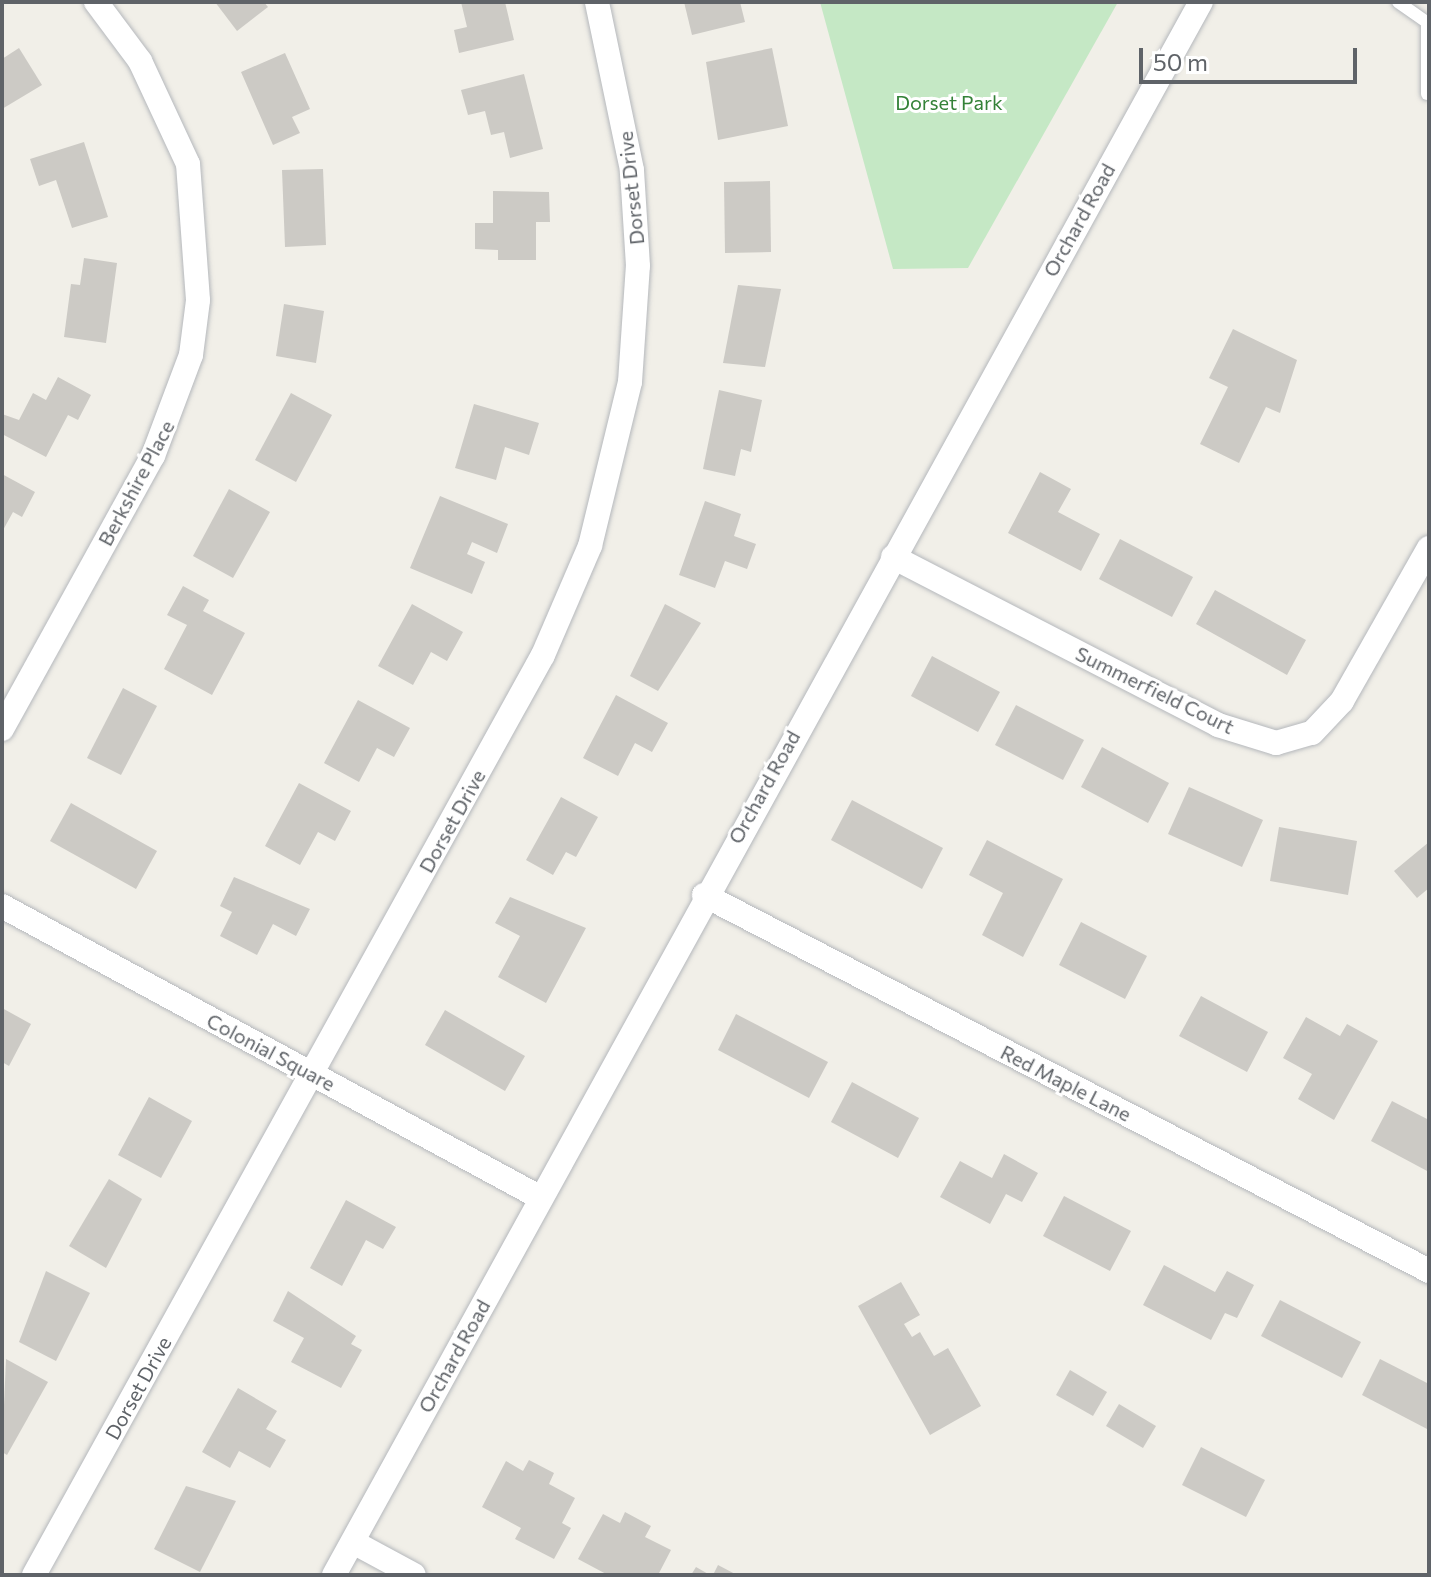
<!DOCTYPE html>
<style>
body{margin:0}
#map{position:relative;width:1431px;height:1577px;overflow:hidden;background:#f1efe8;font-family:Commissioner,sans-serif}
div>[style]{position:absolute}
.green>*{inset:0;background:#c5e8c5}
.building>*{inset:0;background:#cccac5}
.roads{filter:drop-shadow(0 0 2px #b5b8bc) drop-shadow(0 0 2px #b5b8bc)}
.lane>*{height:12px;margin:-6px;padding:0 6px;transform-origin:6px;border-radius:6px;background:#fff}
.street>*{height:24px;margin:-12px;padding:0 12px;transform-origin:12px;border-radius:12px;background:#fff}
span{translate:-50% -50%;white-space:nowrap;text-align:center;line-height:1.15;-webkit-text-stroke:6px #fff;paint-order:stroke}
.park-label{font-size:20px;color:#348238}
.street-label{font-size:20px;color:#5f6368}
.frame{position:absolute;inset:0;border:4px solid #5f6368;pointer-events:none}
.scale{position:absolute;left:1139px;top:48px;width:218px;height:36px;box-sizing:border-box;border:4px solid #5f6368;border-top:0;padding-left:10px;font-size:24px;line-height:28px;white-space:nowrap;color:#5f6368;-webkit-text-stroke:6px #fff;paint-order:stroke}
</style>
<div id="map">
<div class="green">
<div style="clip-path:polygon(820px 2px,1118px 2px,968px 268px,893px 269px)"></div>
</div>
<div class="building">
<div style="clip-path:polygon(215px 2px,264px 2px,268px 7px,237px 31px)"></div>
<div style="clip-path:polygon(461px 2px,505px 2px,514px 40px,459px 53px,454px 30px,467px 27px)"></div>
<div style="clip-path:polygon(684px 2px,740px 2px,745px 22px,692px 35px)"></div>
<div style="clip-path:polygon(19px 48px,42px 85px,2px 109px,2px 59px)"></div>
<div style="clip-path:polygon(772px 48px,788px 126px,718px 140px,706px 62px)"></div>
<div style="clip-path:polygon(285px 53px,310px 109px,292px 117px,300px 133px,273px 145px,241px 72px)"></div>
<div style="clip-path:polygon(524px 74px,543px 149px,510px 158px,504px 132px,491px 135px,485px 111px,468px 115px,461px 90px)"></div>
<div style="clip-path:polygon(84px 142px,108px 217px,72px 228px,56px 180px,39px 186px,30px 159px)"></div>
<div style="clip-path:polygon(323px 169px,326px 245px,285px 247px,282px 170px)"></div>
<div style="clip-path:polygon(770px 181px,771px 252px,725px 253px,724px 182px)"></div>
<div style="clip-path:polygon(493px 191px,549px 192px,550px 222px,536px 222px,536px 260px,498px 260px,498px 250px,475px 249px,475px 223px,493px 223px)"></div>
<div style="clip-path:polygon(84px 258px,117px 263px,106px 343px,64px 337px,71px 284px,80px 285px)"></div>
<div style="clip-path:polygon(738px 285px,781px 289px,765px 367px,723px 363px)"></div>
<div style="clip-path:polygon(284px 304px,324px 311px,316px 363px,276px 356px)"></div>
<div style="clip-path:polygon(1233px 329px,1297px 360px,1280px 413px,1266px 407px,1239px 463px,1200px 444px,1228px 387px,1209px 378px)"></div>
<div style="clip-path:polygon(58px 377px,91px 395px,78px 420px,68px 415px,46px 457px,2px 434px,2px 414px,19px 420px,33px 393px,46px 400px)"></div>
<div style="clip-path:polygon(719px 390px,762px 400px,751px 452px,741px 449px,735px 476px,703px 469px)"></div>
<div style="clip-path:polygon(291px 393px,332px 415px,296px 482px,255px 460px)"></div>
<div style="clip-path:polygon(474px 404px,539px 423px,529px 455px,505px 447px,496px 480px,455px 468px)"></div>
<div style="clip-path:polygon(1040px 472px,1071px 489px,1058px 512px,1100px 534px,1081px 571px,1008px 533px)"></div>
<div style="clip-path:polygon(2px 474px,35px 492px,22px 517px,13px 512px,2px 532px)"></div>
<div style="clip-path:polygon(229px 489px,270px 512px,233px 578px,193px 556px)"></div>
<div style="clip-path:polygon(440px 496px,508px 524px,497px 553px,472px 542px,467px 554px,485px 562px,472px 594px,410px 568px)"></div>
<div style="clip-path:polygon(705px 501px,741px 514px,734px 536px,756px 544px,747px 569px,725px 561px,715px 588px,679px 575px)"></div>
<div style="clip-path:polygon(1120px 539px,1193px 577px,1172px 617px,1099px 579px)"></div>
<div style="clip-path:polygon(183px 586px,209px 600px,203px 611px,245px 633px,212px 695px,164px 669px,187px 625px,167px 615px)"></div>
<div style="clip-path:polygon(1215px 590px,1306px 640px,1287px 675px,1196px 624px)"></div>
<div style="clip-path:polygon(412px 604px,463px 632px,447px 661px,431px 652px,413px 685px,378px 666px)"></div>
<div style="clip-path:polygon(665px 604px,701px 623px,658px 691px,630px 676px)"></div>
<div style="clip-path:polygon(932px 656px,1000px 692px,978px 732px,911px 696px)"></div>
<div style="clip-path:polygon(123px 688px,157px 706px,121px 775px,87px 758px)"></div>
<div style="clip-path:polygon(616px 695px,668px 723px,652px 752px,635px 743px,618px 776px,583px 758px)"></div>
<div style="clip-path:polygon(358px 700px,410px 728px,394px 757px,377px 748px,359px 782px,324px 763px)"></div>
<div style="clip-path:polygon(1016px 705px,1084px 740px,1063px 780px,995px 745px)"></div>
<div style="clip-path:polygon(1102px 747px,1169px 783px,1148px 823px,1081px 787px)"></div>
<div style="clip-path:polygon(299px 783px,351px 811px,335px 841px,318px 832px,300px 865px,265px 846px)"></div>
<div style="clip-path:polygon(1189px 787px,1263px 820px,1242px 867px,1168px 834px)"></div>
<div style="clip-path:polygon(561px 797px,598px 817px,576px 857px,566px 852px,553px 875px,526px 860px)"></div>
<div style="clip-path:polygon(852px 800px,943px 848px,922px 889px,831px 840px)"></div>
<div style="clip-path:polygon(71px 803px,157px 851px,136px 889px,50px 841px)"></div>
<div style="clip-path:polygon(1279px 827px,1357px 841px,1348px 895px,1270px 881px)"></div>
<div style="clip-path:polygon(987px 840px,1063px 879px,1023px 957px,982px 935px,1003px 893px,969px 875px)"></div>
<div style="clip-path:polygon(1429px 842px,1429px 888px,1417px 898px,1394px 871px)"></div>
<div style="clip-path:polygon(234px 877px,310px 909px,296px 936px,273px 924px,257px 955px,220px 936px,232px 912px,220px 906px)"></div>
<div style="clip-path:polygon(510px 897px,586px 928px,546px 1003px,498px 977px,520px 936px,495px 923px)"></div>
<div style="clip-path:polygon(1081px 922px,1147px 956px,1125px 999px,1059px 965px)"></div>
<div style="clip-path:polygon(1201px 996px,1268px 1032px,1247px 1072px,1179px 1036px)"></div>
<div style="clip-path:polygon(2px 1008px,31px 1024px,9px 1066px,2px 1062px)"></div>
<div style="clip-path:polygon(445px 1010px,525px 1056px,505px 1091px,425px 1045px)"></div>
<div style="clip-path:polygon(736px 1014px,828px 1062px,809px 1098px,718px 1050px)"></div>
<div style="clip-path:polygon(1306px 1017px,1340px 1036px,1347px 1024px,1378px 1041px,1334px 1120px,1298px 1099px,1312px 1074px,1283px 1058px)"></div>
<div style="clip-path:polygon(852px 1082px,919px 1118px,898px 1158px,831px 1122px)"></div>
<div style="clip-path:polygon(149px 1097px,192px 1121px,161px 1178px,118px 1155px)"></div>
<div style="clip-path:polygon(1392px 1101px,1429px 1120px,1429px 1172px,1371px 1141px)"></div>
<div style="clip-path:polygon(1004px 1154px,1038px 1173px,1022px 1202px,1006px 1194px,990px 1224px,940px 1197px,960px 1161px,992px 1178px)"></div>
<div style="clip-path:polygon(109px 1179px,142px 1199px,106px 1268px,69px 1246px)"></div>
<div style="clip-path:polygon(1064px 1196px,1131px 1231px,1110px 1271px,1043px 1236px)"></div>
<div style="clip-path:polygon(346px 1200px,396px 1227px,383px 1249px,366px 1240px,342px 1286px,310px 1268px)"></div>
<div style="clip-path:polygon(1164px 1265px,1215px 1292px,1227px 1271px,1254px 1285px,1237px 1318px,1225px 1313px,1211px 1340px,1143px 1305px)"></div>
<div style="clip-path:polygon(46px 1271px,90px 1293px,56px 1361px,19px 1342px)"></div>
<div style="clip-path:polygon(901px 1282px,920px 1315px,904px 1324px,912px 1337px,920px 1332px,934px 1356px,948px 1348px,981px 1406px,930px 1435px,858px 1306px)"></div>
<div style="clip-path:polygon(288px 1291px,356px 1336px,351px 1344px,362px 1350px,341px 1388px,291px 1362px,304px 1338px,273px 1321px)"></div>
<div style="clip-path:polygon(1280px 1300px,1361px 1342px,1342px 1378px,1261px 1336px)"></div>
<div style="clip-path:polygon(6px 1359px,48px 1382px,7px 1455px,2px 1452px)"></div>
<div style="clip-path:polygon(1380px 1359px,1429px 1384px,1429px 1430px,1362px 1395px)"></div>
<div style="clip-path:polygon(1070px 1370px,1107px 1392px,1093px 1416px,1056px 1395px)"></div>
<div style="clip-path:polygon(238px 1388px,277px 1411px,266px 1429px,286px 1440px,270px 1468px,239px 1451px,230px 1468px,202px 1452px)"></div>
<div style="clip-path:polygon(1119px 1404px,1156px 1426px,1143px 1448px,1106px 1426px)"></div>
<div style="clip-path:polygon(1201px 1447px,1265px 1480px,1246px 1517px,1182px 1485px)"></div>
<div style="clip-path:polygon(529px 1460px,554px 1473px,549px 1484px,575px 1498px,562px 1523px,571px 1528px,554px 1559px,515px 1539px,521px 1528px,482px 1507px,506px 1461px,523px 1471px)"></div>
<div style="clip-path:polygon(186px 1486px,236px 1501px,200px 1572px,154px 1549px)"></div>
<div style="clip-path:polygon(625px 1512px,651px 1526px,645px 1537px,671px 1550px,658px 1575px,608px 1575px,578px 1559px,603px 1514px,620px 1523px)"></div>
<div style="clip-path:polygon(718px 1565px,737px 1575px,713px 1575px)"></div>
<div style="clip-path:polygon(696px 1567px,710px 1575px,691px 1575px)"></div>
</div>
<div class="roads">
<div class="lane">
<div style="left:1398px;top:2px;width:35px;rotate:35deg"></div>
<div style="left:1427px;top:22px;width:72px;rotate:90deg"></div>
</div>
<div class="street">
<div style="left:893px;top:557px;width:366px;rotate:27.3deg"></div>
<div style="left:1218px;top:725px;width:61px;rotate:17.2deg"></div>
<div style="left:1276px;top:743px;width:37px;rotate:-16deg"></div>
<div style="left:1312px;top:733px;width:44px;rotate:-46.8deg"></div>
<div style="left:1342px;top:701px;width:176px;rotate:-60.4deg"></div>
<div style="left:2px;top:729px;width:312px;rotate:-61.1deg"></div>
<div style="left:153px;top:456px;width:108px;rotate:-69.4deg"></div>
<div style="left:191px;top:355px;width:55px;rotate:-82.7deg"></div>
<div style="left:198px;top:300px;width:136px;rotate:-94.2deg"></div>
<div style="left:188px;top:164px;width:114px;rotate:-115deg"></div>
<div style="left:140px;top:61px;width:74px;rotate:-126.7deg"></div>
<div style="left:704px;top:895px;width:817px;rotate:27.41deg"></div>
<div style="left:2px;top:906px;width:613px;rotate:28.45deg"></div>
<div style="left:353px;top:1542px;width:69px;rotate:28.4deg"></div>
<div style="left:34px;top:1575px;width:1051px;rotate:-61.05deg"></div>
<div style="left:543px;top:655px;width:119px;rotate:-66.7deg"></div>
<div style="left:590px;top:546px;width:169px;rotate:-76.3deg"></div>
<div style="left:630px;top:382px;width:116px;rotate:-86.1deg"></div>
<div style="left:638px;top:266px;width:96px;rotate:-93.6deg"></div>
<div style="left:632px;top:170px;width:172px;rotate:-101.8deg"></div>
<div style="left:334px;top:1575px;width:1796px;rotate:-61.14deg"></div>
</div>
</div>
<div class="park-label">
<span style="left:949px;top:102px">Dorset Park</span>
</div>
<div class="street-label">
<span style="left:631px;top:188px;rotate:-96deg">Dorset Drive</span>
<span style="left:1079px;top:220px;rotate:-61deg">Orchard Road</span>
<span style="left:136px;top:483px;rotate:-62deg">Berkshire Place</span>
<span style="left:1155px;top:690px;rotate:26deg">Summerfield Court</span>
<span style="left:764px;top:787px;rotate:-61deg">Orchard Road</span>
<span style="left:452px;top:821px;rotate:-61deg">Dorset Drive</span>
<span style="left:271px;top:1052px;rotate:28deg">Colonial Square</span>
<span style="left:1066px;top:1083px;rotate:27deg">Red Maple Lane</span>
<span style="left:454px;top:1356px;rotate:-61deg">Orchard Road</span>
<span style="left:138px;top:1388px;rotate:-61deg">Dorset Drive</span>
</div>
<div class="frame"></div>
<div class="scale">50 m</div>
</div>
